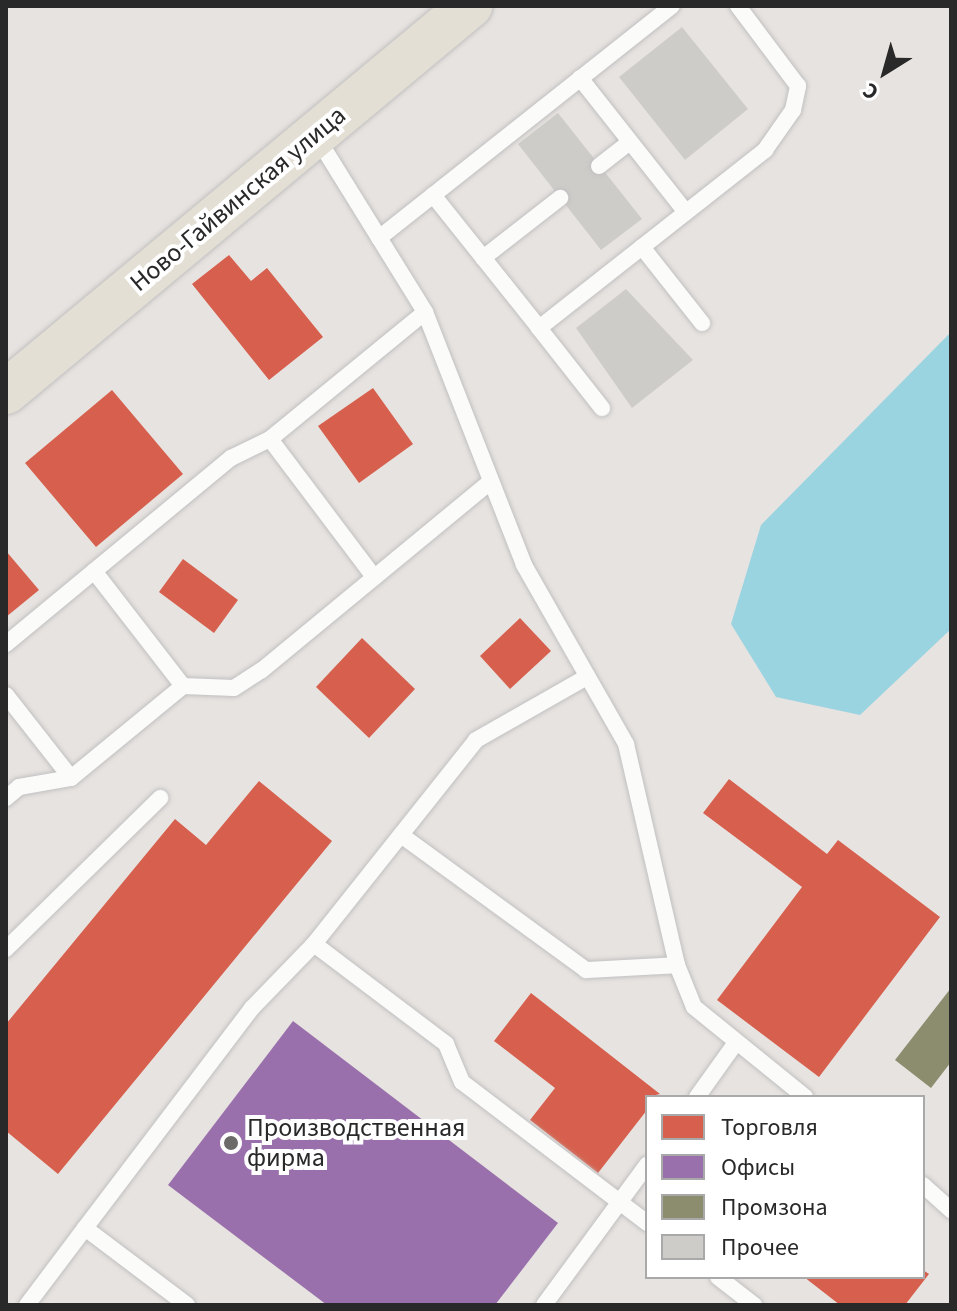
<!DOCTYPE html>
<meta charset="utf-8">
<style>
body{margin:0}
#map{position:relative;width:957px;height:1311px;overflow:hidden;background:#e7e3e0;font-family:"Source Sans 3",sans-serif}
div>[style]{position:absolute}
.water>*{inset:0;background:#9ad4e1}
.shops>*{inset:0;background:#d6604d}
.offices>*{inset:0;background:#9970ab}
.industry>*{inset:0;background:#8c8c6e}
.building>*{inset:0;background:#ceccc9}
.roads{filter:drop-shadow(0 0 2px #c1c0c1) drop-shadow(0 0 2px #c1c0c1)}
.lane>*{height:16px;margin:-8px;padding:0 8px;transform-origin:8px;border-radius:8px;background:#fbfbfa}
.primary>*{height:44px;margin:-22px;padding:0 22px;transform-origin:22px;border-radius:22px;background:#e4dfd5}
.dots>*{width:22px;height:22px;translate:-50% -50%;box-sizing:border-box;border:4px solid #fff;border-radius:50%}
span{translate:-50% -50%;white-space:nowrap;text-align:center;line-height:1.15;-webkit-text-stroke:8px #fff;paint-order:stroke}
.street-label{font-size:26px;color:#292929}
.poi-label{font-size:26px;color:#292929}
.left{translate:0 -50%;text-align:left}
.frame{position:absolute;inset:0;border:8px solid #292929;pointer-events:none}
.legend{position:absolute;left:645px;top:1095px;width:280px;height:184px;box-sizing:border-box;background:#fff;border:2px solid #a9a9a9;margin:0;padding:10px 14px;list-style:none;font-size:24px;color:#292929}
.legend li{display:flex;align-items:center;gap:16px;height:40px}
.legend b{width:40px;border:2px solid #a9a9a9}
.north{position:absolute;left:845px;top:32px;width:80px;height:80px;-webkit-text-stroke:6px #fff;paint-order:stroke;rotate:217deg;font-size:22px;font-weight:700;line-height:32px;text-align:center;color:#292929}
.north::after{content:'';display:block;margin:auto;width:28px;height:36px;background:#292929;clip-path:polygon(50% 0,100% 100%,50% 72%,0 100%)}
</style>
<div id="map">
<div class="water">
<div style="clip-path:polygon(951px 332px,951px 629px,860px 715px,776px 697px,731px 624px,761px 525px)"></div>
</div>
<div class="shops">
<div style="clip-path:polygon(229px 255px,251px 281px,267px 268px,323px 337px,269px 380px,192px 284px)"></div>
<div style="clip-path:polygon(373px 388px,413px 444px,359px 483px,318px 426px)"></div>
<div style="clip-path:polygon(112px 390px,183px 474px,96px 547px,25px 463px)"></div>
<div style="clip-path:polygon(6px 551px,39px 590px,6px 617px)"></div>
<div style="clip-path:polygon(183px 559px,238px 600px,214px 633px,159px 592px)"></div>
<div style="clip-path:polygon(520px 618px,551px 651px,510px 689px,480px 656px)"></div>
<div style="clip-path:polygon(362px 638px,415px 689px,369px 738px,316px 687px)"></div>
<div style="clip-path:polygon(729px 779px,827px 854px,838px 840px,940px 917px,819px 1077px,717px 1000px,802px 887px,703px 813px)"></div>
<div style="clip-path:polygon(259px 781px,332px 841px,58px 1174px,6px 1131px,6px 1024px,175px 819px,206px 845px)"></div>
<div style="clip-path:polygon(531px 993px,660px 1094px,647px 1097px,647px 1110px,598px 1173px,530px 1120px,555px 1088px,494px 1041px)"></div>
<div style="clip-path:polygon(923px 1270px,929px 1274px,905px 1305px,840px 1305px,804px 1277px,923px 1277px)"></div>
</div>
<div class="offices">
<div style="clip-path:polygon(293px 1021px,558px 1223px,495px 1305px,327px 1305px,168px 1185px)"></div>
</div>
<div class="industry">
<div style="clip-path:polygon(951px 988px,951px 1062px,931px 1088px,895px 1060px)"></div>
</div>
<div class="building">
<div style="clip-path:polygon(682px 27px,748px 109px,685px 160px,619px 77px)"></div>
<div style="clip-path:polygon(558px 113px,642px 219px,601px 250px,518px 144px)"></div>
<div style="clip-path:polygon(626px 289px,693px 360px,632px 408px,576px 328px)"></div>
</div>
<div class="roads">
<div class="lane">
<div style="left:580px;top:78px;width:171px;rotate:51.7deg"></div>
<div style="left:316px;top:136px;width:207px;rotate:58.2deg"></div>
<div style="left:425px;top:312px;width:272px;rotate:68.6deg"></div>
<div style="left:524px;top:565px;width:206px;rotate:60.3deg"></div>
<div style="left:626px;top:744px;width:227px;rotate:77deg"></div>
<div style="left:677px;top:965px;width:45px;rotate:68deg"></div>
<div style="left:694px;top:1007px;width:143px;rotate:39deg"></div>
<div style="left:599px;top:166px;width:39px;rotate:-38deg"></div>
<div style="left:433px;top:195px;width:170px;rotate:51.4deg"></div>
<div style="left:539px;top:328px;width:288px;rotate:-38.2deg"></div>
<div style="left:765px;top:150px;width:49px;rotate:-55deg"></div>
<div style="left:793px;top:110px;width:25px;rotate:-78deg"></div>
<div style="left:798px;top:86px;width:100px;rotate:-126.9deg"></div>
<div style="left:379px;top:238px;width:374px;rotate:-38.4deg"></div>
<div style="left:642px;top:247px;width:97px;rotate:51.7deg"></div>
<div style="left:483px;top:258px;width:98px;rotate:-37.9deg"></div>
<div style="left:539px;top:328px;width:102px;rotate:51.8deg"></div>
<div style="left:270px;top:439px;width:173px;rotate:53deg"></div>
<div style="left:94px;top:571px;width:145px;rotate:52.3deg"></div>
<div style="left:6px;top:644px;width:292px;rotate:-39.6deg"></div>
<div style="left:231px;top:458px;width:43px;rotate:-26deg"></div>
<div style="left:270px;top:439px;width:200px;rotate:-39.3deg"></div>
<div style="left:6px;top:695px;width:105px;rotate:51.9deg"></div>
<div style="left:6px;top:798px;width:17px;rotate:-40deg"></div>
<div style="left:19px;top:787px;width:53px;rotate:-9.8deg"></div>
<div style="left:71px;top:778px;width:145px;rotate:-39.4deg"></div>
<div style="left:183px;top:686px;width:51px;rotate:2.2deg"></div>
<div style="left:234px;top:688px;width:33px;rotate:-33deg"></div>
<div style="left:262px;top:670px;width:293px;rotate:-39.5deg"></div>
<div style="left:401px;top:835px;width:229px;rotate:36.1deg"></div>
<div style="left:586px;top:970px;width:91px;rotate:-3.1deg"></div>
<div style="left:314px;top:944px;width:166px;rotate:37.1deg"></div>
<div style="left:446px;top:1044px;width:41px;rotate:67.2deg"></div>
<div style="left:462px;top:1082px;width:233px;rotate:37.3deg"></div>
<div style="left:6px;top:949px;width:216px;rotate:-44.4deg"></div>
<div style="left:697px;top:1097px;width:65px;rotate:-54.4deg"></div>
<div style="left:923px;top:1185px;width:38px;rotate:42deg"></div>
<div style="left:718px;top:1277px;width:46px;rotate:37.9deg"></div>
<div style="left:27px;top:1305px;width:96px;rotate:-53deg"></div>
<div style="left:187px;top:1305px;width:128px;rotate:-143deg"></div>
<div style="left:85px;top:1228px;width:276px;rotate:-52.8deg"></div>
<div style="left:252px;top:1008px;width:89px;rotate:-45.9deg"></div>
<div style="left:314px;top:944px;width:260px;rotate:-51.5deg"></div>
<div style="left:476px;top:740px;width:128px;rotate:-29.6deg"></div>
<div style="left:544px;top:1305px;width:174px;rotate:-53.7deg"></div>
</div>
<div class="primary">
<div style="left:6px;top:392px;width:604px;rotate:-39.76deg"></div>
</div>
</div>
<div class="dots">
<div style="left:231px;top:1143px;background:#6c6a69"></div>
</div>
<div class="street-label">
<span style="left:238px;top:199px;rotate:-40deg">Ново-Гайвинская улица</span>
</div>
<div class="poi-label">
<span class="left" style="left:247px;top:1143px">Производственная<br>фирма</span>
</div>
<div class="frame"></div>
<ul class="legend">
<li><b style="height:22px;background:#d6604d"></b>Торговля</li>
<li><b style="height:22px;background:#9970ab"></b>Офисы</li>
<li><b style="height:22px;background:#8c8c6e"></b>Промзона</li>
<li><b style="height:22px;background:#ceccc9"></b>Прочее</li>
</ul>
<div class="north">С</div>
</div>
